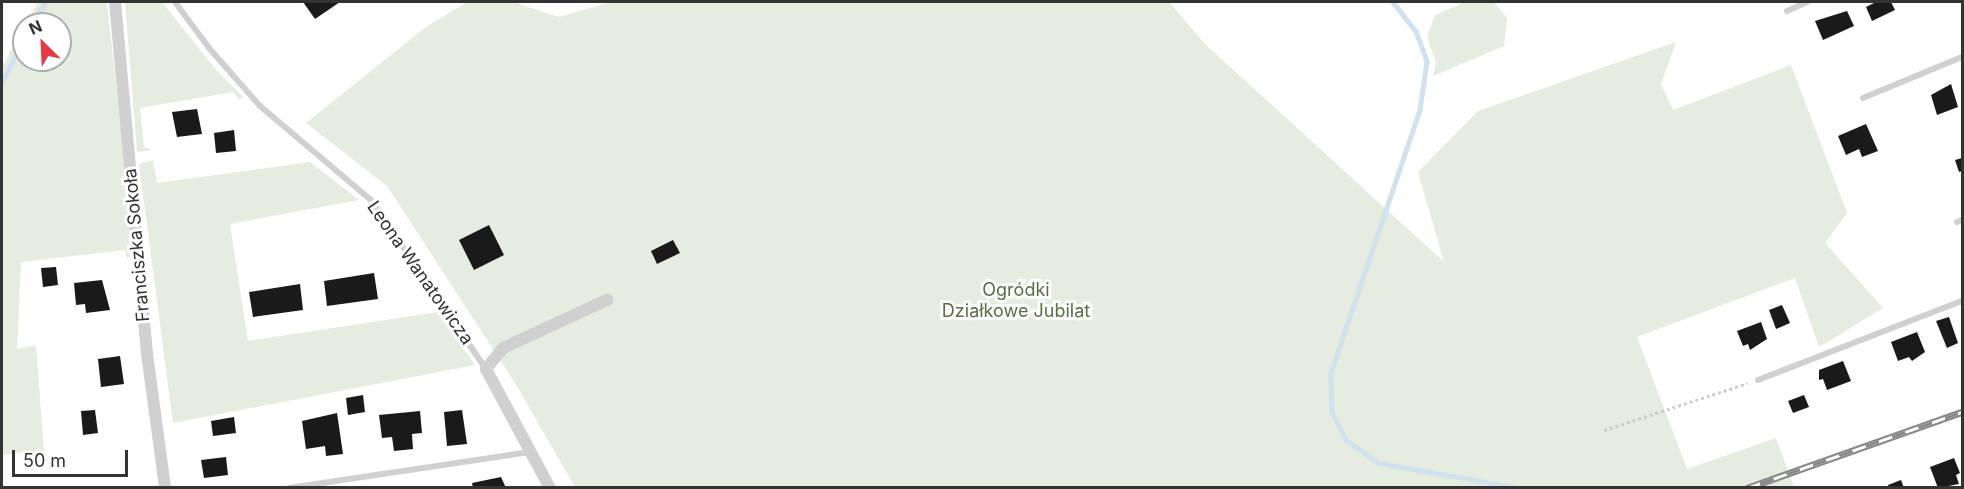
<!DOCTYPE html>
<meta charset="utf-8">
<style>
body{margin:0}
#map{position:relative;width:1964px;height:489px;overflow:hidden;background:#fff;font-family:Inter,sans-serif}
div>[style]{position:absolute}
.green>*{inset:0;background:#e6ecdf}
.stream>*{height:4.5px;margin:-2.25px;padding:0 2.25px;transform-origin:2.25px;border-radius:2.25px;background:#cfe2ee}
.building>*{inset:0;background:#1a1a1a}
.path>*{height:3px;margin-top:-1.5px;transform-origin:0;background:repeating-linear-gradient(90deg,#cdcdcd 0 3px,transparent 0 6px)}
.lane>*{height:6px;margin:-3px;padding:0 3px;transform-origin:3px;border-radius:3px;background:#d0d0d0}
.street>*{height:12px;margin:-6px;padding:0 6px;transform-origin:6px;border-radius:6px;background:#d0d0d0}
.rail>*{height:7px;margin-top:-3.5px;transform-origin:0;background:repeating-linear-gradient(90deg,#fff 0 14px,#888 0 28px);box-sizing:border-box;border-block:2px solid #888}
span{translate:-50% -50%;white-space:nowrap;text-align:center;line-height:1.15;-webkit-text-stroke:6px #fff;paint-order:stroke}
.street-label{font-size:18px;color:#333}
.park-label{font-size:18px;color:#56703f}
.frame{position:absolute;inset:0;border:3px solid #333;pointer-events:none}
.north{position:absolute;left:12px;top:12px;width:60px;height:60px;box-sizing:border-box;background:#fff;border:2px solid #adadad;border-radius:50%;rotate:336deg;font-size:16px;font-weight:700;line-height:24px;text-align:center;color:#333}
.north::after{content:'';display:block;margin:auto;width:21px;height:27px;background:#e63946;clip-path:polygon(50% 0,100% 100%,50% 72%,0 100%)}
.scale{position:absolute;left:12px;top:450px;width:116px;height:27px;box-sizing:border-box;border:3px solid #333;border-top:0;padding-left:8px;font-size:18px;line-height:21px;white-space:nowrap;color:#333;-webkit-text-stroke:4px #fff;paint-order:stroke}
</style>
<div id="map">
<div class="green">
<div style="clip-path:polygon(38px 2px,107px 2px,134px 252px,127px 259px,125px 250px,21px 262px,17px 349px,36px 345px,44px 450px,2px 455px,2px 67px,24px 27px,24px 60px,60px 60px,60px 24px,26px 24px)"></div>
<div style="clip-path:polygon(125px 2px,162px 2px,217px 71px,243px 97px,239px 100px,233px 92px,140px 108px,144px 147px,152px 150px,137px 152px)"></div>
<div style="clip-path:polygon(467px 2px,513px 2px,559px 17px,611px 2px,1169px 2px,1206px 45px,1444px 262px,1418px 172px,1478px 111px,1676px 42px,1661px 84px,1673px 110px,1791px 65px,1847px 213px,1825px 243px,1883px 308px,1819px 347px,1795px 278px,1637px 337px,1687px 469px,1776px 438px,1794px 487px,575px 487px,515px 383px,387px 186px,306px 123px,426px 27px)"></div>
<div style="clip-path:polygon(1465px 2px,1494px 2px,1507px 18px,1504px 46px,1433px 76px,1436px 62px,1427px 37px,1435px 15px)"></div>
<div style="clip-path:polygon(153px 160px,157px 183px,310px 162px,359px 200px,230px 224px,248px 341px,438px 312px,475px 365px,173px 423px,139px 164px)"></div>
</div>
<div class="stream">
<div style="left:1393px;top:2px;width:37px;rotate:52deg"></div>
<div style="left:1416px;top:31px;width:33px;rotate:70deg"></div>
<div style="left:1427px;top:62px;width:49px;rotate:98.3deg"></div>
<div style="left:1420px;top:110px;width:278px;rotate:108.7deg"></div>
<div style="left:1331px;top:373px;width:39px;rotate:89deg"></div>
<div style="left:1332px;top:412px;width:31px;rotate:63deg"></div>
<div style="left:1346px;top:440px;width:40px;rotate:34.9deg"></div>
<div style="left:1379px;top:463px;width:143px;rotate:10.1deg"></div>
<div style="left:32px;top:24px;width:26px;rotate:-59deg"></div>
<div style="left:2px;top:82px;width:49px;rotate:-63.4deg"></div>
</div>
<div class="building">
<div style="clip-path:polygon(303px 2px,340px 2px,315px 19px)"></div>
<div style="clip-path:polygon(1876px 2px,1891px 2px,1895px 10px,1872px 21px,1866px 7px)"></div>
<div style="clip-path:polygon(1847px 11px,1854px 26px,1823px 40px,1815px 21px)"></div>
<div style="clip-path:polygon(1951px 84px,1958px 107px,1937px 115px,1931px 95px)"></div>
<div style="clip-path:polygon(197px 109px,202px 134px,177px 137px,172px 112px)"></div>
<div style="clip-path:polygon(1866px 124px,1878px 151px,1862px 157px,1859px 149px,1846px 155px,1838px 136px)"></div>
<div style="clip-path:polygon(234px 130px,236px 151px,216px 153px,214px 133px)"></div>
<div style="clip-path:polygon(1962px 158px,1962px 171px,1959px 172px,1955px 160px)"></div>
<div style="clip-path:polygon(489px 225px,504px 255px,474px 270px,459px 240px)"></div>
<div style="clip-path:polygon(673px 240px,680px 253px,657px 264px,651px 251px)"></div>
<div style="clip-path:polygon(56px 267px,58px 285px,43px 287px,41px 268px)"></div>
<div style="clip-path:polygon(374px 273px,378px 299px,327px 306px,324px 281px)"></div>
<div style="clip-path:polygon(102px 280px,110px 310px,86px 313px,85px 304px,76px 305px,74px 283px)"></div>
<div style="clip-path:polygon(300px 284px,303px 310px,253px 317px,249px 292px)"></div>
<div style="clip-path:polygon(1782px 305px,1790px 323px,1776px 329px,1769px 310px)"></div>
<div style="clip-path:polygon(1949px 317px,1958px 343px,1947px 348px,1936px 321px)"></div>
<div style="clip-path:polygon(1761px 322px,1767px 339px,1750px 350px,1748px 344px,1743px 346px,1737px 331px)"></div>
<div style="clip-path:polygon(1917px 332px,1925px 352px,1912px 361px,1909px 357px,1898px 361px,1891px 342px)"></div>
<div style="clip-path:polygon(120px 356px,124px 384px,101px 387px,98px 359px)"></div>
<div style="clip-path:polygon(1843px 361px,1851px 381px,1827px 390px,1823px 379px,1819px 380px,1819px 370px)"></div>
<div style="clip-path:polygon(363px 395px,365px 412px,348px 415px,346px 398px)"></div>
<div style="clip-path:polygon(1804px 395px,1809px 407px,1793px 413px,1788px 401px)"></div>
<div style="clip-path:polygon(95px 410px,98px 433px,83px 435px,81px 411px)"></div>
<div style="clip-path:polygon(462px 410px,467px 444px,447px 446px,444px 412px)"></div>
<div style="clip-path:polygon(420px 411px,422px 433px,412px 434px,413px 449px,394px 451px,392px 437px,382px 438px,379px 415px)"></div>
<div style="clip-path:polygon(337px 413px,343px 454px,326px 456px,325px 446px,306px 449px,302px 421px)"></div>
<div style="clip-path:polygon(234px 417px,236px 433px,213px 436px,211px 421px)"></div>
<div style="clip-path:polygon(226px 457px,228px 475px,204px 478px,201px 460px)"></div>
<div style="clip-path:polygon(1954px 458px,1960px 473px,1956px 475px,1959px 484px,1938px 488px,1930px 467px)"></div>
<div style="clip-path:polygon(501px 477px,506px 488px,473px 488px,472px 483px)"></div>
<div style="clip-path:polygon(1901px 480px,1904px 488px,1889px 488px,1888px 485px)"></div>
</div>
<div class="path">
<div style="left:1604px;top:430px;width:151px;rotate:-18.1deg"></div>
</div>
<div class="lane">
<div style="left:175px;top:2px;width:57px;rotate:53.5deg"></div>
<div style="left:209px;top:48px;width:77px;rotate:48.7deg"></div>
<div style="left:260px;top:106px;width:145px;rotate:40.3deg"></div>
<div style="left:371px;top:200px;width:204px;rotate:55.8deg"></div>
<div style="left:1787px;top:11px;width:22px;rotate:-24deg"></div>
<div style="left:1863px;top:98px;width:107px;rotate:-22.5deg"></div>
<div style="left:1957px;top:222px;width:5px;rotate:-22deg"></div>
<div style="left:1758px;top:380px;width:219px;rotate:-21.2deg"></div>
<div style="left:289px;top:488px;width:245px;rotate:-8.5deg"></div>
</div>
<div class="street">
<div style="left:115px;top:2px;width:353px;rotate:84.8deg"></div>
<div style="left:147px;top:354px;width:135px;rotate:82.3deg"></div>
<div style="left:550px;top:488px;width:135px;rotate:-118.3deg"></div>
<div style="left:486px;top:369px;width:27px;rotate:-51deg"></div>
<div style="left:503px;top:348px;width:115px;rotate:-24.8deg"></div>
</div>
<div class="rail">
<div style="left:1747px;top:488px;width:228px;rotate:-19.5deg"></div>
</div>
<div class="street-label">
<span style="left:137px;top:245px;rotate:-95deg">Franciszka Sokoła</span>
<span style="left:420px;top:273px;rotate:55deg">Leona Wanatowicza</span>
</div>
<div class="park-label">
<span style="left:1016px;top:301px">Ogródki<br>Działkowe Jubilat</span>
</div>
<div class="frame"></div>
<div class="north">N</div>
<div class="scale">50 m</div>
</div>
